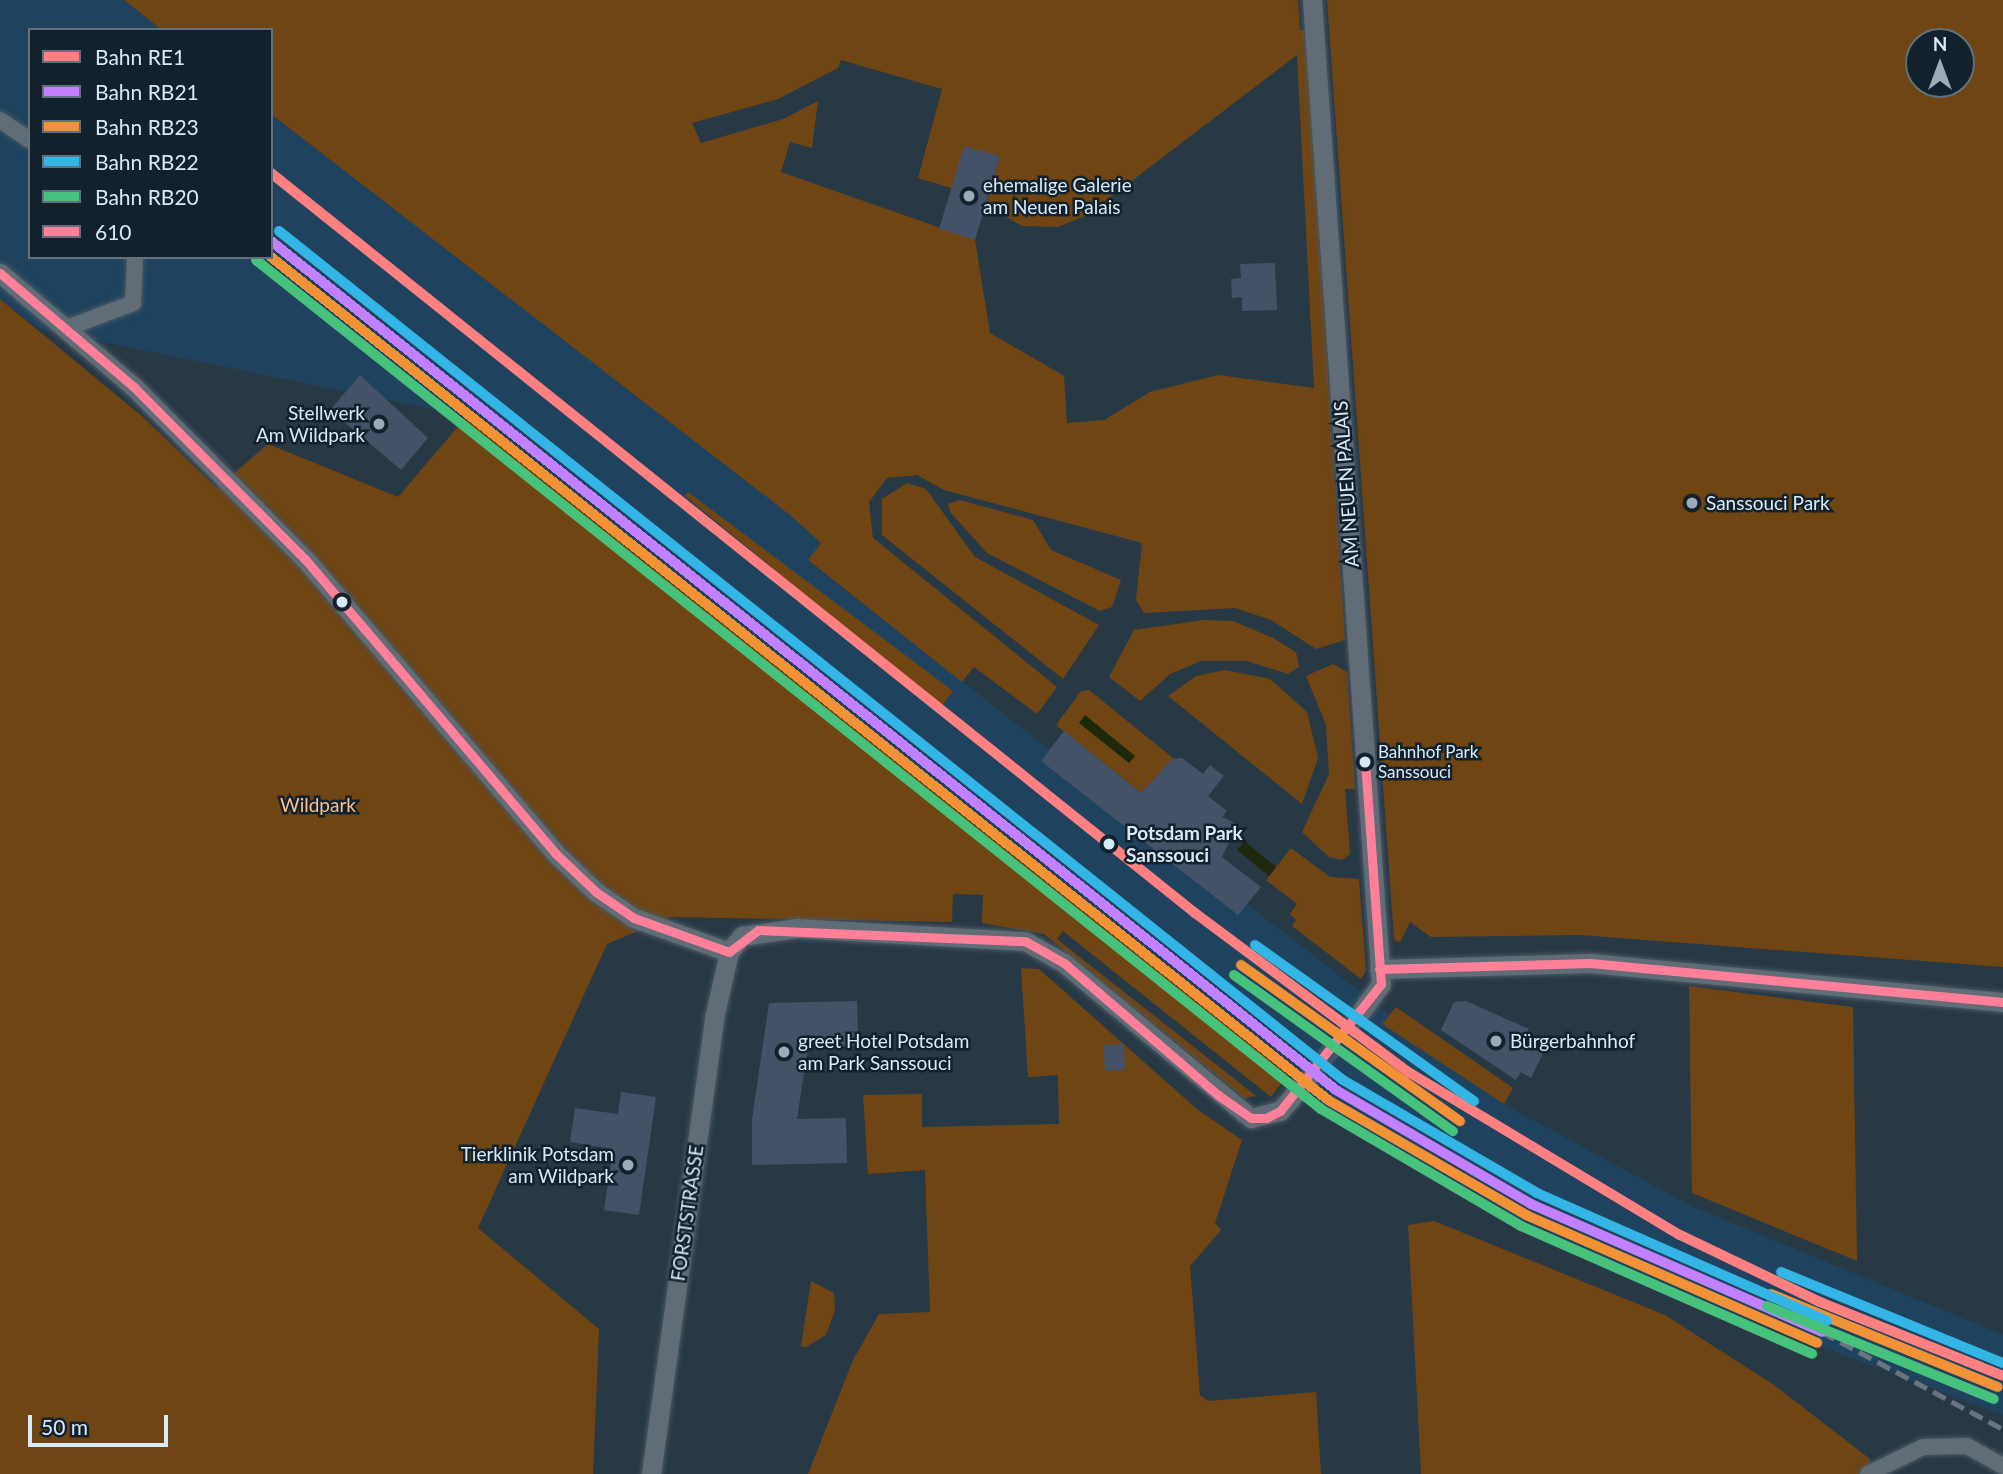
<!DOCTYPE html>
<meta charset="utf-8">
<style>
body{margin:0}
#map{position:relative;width:2003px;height:1474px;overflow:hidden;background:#283946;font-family:Lato,sans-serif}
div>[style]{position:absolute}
.built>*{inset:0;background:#1f435f}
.green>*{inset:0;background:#6f4514}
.water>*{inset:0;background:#1e280a}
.building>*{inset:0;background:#435267}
.tertiary-tunnel>*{height:19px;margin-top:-9.5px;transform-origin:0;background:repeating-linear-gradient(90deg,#425461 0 19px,transparent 0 29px)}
.roads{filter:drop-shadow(0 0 2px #495863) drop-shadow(0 0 2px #495863)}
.minor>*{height:16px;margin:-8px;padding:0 8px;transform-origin:8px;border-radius:8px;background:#606c76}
.tertiary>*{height:19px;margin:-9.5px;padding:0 9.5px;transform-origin:9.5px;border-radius:9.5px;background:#606c76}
.rail>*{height:5px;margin-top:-2.5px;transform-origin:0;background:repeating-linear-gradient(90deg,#6a757e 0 14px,transparent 0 21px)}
.bus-1>*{height:9px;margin:-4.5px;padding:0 4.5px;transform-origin:4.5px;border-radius:4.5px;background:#ff8098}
.rail-1>*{height:10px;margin:-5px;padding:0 5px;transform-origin:5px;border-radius:5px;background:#ff8080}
.rail-2>*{height:10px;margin:-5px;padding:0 5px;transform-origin:5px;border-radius:5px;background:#c080ff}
.rail-3>*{height:10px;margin:-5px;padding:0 5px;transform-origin:5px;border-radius:5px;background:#f39136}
.rail-4>*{height:10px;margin:-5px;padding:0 5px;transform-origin:5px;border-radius:5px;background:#33b5e6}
.rail-5>*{height:10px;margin:-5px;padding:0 5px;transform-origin:5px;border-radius:5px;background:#46c27c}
.dots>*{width:19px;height:19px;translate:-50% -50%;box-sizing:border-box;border:4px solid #13212c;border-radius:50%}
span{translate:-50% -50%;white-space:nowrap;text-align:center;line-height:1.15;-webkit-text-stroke:5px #13212c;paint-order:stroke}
.bus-label{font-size:17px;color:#d7eaf9}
.left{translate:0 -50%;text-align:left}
.poi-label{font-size:19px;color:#d7eaf9}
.right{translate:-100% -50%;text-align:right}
.street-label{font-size:19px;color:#d7eaf9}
.park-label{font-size:19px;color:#fdc089}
.stop-label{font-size:19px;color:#d7eaf9;font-weight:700}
.legend{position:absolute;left:28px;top:28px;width:245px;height:231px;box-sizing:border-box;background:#13212c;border:2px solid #61717e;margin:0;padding:9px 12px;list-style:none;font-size:21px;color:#d7eaf9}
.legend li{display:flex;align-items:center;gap:14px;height:35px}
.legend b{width:35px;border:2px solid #61717e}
.north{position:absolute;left:1905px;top:28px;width:70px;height:70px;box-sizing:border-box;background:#13212c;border:2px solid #61717e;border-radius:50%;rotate:0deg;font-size:19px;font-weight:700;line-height:28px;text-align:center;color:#d7eaf9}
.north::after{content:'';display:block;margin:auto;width:24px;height:32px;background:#9aacba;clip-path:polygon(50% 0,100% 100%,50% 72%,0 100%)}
.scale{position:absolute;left:28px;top:1415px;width:140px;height:32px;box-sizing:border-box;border:4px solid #d7eaf9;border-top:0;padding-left:9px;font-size:21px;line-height:24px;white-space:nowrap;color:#d7eaf9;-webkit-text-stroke:5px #13212c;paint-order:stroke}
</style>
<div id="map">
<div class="built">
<div style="clip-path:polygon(0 0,124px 0,162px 30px,30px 30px,30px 257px,271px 257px,271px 114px,790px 515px,821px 543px,808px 561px,1505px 1105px,1691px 1206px,2003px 1335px,2003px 1415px,1579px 1256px,1315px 1110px,1292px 1069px,467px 416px,39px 329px,0 299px)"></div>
</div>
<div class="green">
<div style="clip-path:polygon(evenodd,124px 0,1298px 0,1300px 30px,1306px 31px,1345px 640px,1316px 649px,1271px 620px,1235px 608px,1144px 613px,1136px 600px,1142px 543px,944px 490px,917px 475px,887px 478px,869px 502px,873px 538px,1057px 687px,1037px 714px,974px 667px,962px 682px,808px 560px,821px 543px,790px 515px,271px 114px,271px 30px,162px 30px,124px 0,1297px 55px,1314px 388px,1218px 375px,1150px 392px,1104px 420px,1067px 423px,1064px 376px,990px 333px,975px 240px,781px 172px,790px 142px,812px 148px,818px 101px,783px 119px,701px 143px,692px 123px,778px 99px,838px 68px,841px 60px,942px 89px,918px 178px,951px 188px,1000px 156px,986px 205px,1022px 226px,1058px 227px,1087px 215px,1297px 55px)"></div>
<div style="clip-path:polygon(evenodd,1327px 0,2003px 0,2003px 967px,1580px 935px,1431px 937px,1410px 922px,1400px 942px,1394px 940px,1327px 0,1919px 42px,1961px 42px,1961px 84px,1919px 84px,1919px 42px)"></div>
<div style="clip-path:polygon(0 299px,144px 418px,217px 488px,268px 444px,398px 497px,467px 416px,1292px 1069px,1271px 1097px,1063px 931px,1057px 939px,1256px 1096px,1244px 1098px,1044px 934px,982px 923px,983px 895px,953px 894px,952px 922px,671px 917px,607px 944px,478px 1228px,599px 1329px,593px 1474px,0 1474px)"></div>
<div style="clip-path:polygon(907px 483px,926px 489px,975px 557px,1099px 625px,1063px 679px,882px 535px,882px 499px)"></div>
<div style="clip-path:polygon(688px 492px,953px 691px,941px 707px,685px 496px)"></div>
<div style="clip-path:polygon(960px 500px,1033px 520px,1051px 550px,1121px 580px,1112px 607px,1100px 611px,987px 553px,950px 512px,948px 504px)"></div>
<div style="clip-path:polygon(1204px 620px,1233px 621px,1273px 638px,1296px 652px,1299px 667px,1288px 674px,1247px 661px,1201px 661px,1170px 674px,1140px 701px,1109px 677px,1134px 630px)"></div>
<div style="clip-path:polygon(1333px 664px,1347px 672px,1355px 789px,1345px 789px,1350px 854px,1342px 860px,1329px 857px,1302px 832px,1329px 774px,1326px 725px,1306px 676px)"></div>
<div style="clip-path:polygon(1225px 670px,1270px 679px,1307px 712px,1318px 758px,1302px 804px,1168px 696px,1196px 676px)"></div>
<div style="clip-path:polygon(1089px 690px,1174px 759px,1141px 793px,1056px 725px,1081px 691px)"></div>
<div style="clip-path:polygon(1291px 848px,1330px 877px,1359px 879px,1366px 971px,1361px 979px,1292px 926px,1296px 920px,1290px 914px,1297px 904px,1266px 880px)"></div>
<div style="clip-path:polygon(1021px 968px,1039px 969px,1198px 1110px,1242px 1140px,1215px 1223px,1221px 1230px,1190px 1266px,1200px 1395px,1208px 1401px,1316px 1392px,1321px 1474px,808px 1474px,853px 1360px,879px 1314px,930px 1312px,925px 1170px,868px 1174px,863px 1095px,922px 1094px,922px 1127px,1059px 1124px,1058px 1075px,1028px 1077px)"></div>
<div style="clip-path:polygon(1689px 986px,1853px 1007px,1857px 1261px,1692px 1193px)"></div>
<div style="clip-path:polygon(1396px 1007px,1513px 1088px,1504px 1104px,1382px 1024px)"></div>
<div style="clip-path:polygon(1434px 1221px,1665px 1315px,1774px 1385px,1870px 1459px,1870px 1474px,1421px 1474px,1408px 1225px)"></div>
<div style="clip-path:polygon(811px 1281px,834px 1293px,835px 1310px,826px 1335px,806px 1347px,801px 1346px)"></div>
</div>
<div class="water">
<div style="clip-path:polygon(1085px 715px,1135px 756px,1129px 763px,1079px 723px)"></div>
<div style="clip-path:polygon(1244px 841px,1276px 867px,1269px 876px,1237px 850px)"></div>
</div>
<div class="building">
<div style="clip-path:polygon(964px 146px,1000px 156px,975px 240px,939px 229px)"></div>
<div style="clip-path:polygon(1275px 263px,1277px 310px,1242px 311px,1242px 297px,1232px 298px,1231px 279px,1241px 278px,1240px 264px)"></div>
<div style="clip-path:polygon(360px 375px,428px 438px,401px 470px,330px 410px)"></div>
<div style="clip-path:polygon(1064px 731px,1141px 793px,1172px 759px,1182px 758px,1203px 774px,1210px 765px,1224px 776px,1208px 796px,1227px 811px,1222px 817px,1237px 824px,1222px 857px,1261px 887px,1238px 915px,1041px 761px)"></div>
<div style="clip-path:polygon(857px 1001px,858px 1046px,808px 1047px,797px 1119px,846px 1118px,847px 1163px,752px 1165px,752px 1119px,769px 1003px)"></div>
<div style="clip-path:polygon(1466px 1001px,1529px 1029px,1525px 1035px,1546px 1047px,1531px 1078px,1521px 1072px,1516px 1080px,1441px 1030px,1454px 1002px)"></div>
<div style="clip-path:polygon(1124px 1044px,1125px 1070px,1105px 1071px,1103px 1045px)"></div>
<div style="clip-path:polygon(621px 1092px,656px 1097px,639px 1215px,604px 1210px,613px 1149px,570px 1142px,575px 1108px,618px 1114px)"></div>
</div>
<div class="tertiary-tunnel">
<div style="left:1306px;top:1081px;width:90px;rotate:-51.7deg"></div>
</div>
<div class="roads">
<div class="minor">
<div style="left:0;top:120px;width:36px;rotate:34deg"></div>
<div style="left:67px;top:328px;width:71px;rotate:-20.7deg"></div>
<div style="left:133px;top:303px;width:46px;rotate:-87.5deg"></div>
<div style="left:1868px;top:1474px;width:61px;rotate:-26.1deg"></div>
<div style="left:1923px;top:1447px;width:44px;rotate:-1.3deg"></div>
<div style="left:1967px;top:1446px;width:41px;rotate:29.1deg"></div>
</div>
<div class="tertiary">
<div style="left:1312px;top:0;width:986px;rotate:85.99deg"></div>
<div style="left:1381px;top:984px;width:32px;rotate:126deg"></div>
<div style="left:0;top:273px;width:175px;rotate:40.4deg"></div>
<div style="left:133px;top:386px;width:244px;rotate:45.2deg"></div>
<div style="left:305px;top:559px;width:386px;rotate:49.6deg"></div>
<div style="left:555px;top:853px;width:57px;rotate:43.6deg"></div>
<div style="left:596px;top:892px;width:46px;rotate:34.4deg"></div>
<div style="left:634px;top:918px;width:101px;rotate:19.7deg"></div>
<div style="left:1379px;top:969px;width:211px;rotate:-1.6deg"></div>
<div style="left:1590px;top:963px;width:415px;rotate:5.4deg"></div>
<div style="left:651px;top:1474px;width:460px;rotate:-82.1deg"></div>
<div style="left:714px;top:1018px;width:68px;rotate:-77.2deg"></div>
<div style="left:729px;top:952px;width:21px;rotate:-51deg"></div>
<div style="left:742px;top:936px;width:56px;rotate:-8.3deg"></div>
<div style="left:797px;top:928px;width:228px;rotate:3.3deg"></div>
<div style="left:1025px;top:941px;width:45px;rotate:29.4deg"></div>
<div style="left:1064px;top:963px;width:243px;rotate:39.7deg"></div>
<div style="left:1251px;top:1118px;width:30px;rotate:-14deg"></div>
<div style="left:1280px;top:1111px;width:40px;rotate:-49deg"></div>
</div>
</div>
<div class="rail">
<div style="left:1822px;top:1332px;width:205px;rotate:28.2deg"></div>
</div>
<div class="bus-1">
<div style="left:0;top:273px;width:175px;rotate:40.4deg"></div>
<div style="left:133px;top:386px;width:244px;rotate:45.2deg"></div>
<div style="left:305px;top:559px;width:386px;rotate:49.6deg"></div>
<div style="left:555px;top:853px;width:57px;rotate:43.6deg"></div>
<div style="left:596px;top:892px;width:46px;rotate:34.4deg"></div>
<div style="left:634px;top:918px;width:101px;rotate:19.7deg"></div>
<div style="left:729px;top:952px;width:36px;rotate:-37deg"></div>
<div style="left:758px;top:930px;width:267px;rotate:2.4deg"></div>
<div style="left:1025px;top:941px;width:45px;rotate:29.4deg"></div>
<div style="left:1064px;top:963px;width:203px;rotate:40.6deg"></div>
<div style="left:1218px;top:1095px;width:40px;rotate:34.9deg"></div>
<div style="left:1251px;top:1118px;width:15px"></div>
<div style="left:1266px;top:1118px;width:16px;rotate:-27deg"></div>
<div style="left:1280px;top:1111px;width:162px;rotate:-51.5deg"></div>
<div style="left:1381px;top:984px;width:223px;rotate:-94.1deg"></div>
<div style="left:1379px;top:969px;width:211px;rotate:-1.6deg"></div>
<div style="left:1590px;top:963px;width:415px;rotate:5.4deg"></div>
</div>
<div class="rail-1">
<div style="left:271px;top:173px;width:1184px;rotate:38.69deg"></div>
<div style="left:1195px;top:913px;width:268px;rotate:36.7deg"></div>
<div style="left:1410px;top:1073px;width:315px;rotate:31deg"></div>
<div style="left:1680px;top:1235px;width:155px;rotate:25.6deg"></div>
<div style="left:1820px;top:1302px;width:197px;rotate:22deg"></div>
</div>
<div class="rail-2">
<div style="left:271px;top:241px;width:1362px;rotate:38.56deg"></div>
<div style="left:1336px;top:1090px;width:226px;rotate:30.3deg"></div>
<div style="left:1531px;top:1204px;width:318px;rotate:23.7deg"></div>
</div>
<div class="rail-3">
<div style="left:271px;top:257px;width:1352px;rotate:38.57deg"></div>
<div style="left:1328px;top:1100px;width:229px;rotate:30.1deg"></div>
<div style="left:1526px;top:1215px;width:318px;rotate:23.7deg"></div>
<div style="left:1241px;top:965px;width:269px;rotate:35.5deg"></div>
<div style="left:1771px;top:1294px;width:245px;rotate:22.3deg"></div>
</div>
<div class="rail-4">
<div style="left:279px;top:231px;width:1361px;rotate:38.59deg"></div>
<div style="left:1343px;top:1080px;width:225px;rotate:30.2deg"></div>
<div style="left:1537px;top:1193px;width:317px;rotate:23.8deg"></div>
<div style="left:1255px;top:945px;width:269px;rotate:35.5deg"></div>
<div style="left:1781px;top:1272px;width:240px;rotate:22.3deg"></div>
</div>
<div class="rail-5">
<div style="left:256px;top:260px;width:1362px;rotate:38.56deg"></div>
<div style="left:1321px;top:1109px;width:232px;rotate:30.3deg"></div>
<div style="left:1521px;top:1226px;width:318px;rotate:23.7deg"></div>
<div style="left:1234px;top:975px;width:269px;rotate:35.5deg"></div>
<div style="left:1767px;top:1306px;width:245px;rotate:22.3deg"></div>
</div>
<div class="dots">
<div style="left:969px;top:196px;background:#9aacba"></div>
<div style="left:379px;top:424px;background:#9aacba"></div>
<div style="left:1692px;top:503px;background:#9aacba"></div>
<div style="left:342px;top:602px;background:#d7eaf9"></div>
<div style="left:1365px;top:762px;background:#d7eaf9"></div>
<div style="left:1109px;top:844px;background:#d7eaf9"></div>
<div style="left:1496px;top:1041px;background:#9aacba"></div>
<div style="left:784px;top:1052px;background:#9aacba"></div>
<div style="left:628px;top:1165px;background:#9aacba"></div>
</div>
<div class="bus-label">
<span class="left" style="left:1378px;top:762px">Bahnhof Park<br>Sanssouci</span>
</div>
<div class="poi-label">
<span class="left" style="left:983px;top:196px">ehemalige Galerie<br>am Neuen Palais</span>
<span class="right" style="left:365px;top:424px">Stellwerk<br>Am Wildpark</span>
<span class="left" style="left:1706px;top:503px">Sanssouci Park</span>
<span class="left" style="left:798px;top:1052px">greet Hotel Potsdam<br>am Park Sanssouci</span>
<span class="left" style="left:1510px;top:1041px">Bürgerbahnhof</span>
<span class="right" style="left:614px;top:1165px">Tierklinik Potsdam<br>am Wildpark</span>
</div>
<div class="street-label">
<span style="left:1346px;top:484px;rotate:-94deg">AM NEUEN PALAIS</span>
<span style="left:687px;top:1213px;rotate:-82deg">FORSTSTRASSE</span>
</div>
<div class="park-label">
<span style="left:318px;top:805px">Wildpark</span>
</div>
<div class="stop-label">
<span class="left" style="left:1126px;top:844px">Potsdam Park<br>Sanssouci</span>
</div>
<ul class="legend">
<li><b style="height:9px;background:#ff8080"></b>Bahn RE1</li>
<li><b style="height:9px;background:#c080ff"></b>Bahn RB21</li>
<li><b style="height:9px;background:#f39136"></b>Bahn RB23</li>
<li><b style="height:9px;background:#33b5e6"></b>Bahn RB22</li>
<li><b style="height:9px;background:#46c27c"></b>Bahn RB20</li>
<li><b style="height:9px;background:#ff8098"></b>610</li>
</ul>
<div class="north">N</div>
<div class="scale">50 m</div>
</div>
